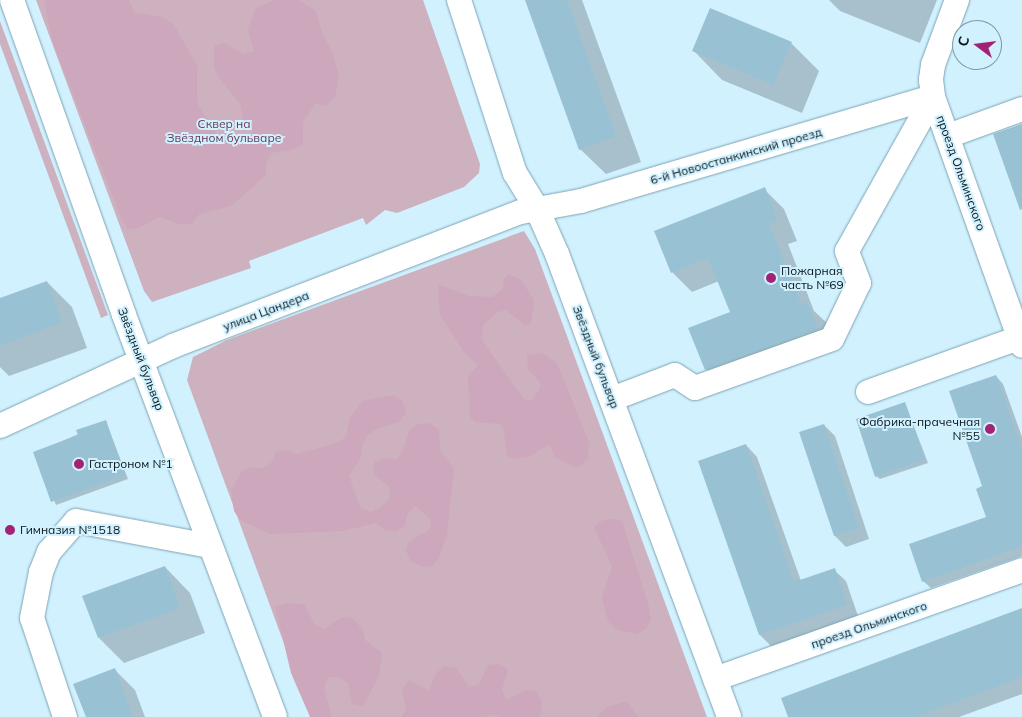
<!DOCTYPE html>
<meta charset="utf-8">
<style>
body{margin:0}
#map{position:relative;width:1022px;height:717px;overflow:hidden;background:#d1f1ff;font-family:Mulish,sans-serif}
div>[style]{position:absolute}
.green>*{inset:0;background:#cdb1bf}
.forest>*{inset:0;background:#cda7bb}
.shadow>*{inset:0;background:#0003}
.building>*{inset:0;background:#98c2d3}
.roads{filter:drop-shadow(0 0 1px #7ca3b2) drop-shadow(0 0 1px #7ca3b2)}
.minor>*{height:24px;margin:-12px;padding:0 12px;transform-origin:12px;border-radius:12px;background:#fff}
.dots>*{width:14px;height:14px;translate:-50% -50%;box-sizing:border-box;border:2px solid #d1f1ff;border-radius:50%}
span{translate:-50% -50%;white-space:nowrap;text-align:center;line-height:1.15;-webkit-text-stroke:4px #d1f1ff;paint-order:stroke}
.park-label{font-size:12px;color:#6a3855}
.street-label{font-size:12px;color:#07161b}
.poi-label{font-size:12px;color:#07161b}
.left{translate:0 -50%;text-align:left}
.right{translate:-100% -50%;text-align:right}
.north{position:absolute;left:952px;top:20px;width:50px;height:50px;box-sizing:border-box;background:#d1f1ff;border:1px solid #8099a4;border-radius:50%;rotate:285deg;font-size:14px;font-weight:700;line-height:20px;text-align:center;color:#07161b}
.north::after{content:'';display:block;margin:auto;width:18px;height:22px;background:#a22375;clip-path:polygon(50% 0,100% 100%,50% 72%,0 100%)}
</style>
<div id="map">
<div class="green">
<div style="clip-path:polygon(36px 0,423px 0,480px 164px,479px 173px,464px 187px,397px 213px,385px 210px,366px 225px,363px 218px,249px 261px,251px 268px,152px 302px,144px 291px)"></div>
<div style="clip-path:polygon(0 21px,108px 315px,101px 318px,0 44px)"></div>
<div style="clip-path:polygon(524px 231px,535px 249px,707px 717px,311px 717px,187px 380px,193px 357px,227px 340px)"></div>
</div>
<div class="forest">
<div style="clip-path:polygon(44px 0,129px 0,134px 12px,165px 18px,174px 25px,197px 65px,197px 103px,220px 140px,232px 143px,252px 136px,252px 125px,243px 120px,240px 104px,219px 78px,214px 68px,214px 46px,225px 43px,244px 55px,254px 51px,248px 29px,256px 8px,275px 0,299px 0,316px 11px,322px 33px,333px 53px,339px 76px,335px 98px,326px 106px,316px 103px,303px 122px,303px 144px,293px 150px,271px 153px,266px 164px,266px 175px,231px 206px,199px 214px,192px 224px,180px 224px,159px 217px,139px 228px,128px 229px,122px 220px,52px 40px)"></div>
<div style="clip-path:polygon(508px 274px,521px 280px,534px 300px,531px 324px,524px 325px,506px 310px,498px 312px,484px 324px,481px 339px,524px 399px,531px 401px,540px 389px,540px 382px,528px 370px,527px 355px,542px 353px,557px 363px,589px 442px,588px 459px,576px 468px,555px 457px,549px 444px,529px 457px,513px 459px,507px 455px,504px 431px,500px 424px,475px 422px,470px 417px,468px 376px,478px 365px,466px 355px,440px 315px,438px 290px,439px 285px,469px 296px,492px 297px,504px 288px,503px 280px)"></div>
<div style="clip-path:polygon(394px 395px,403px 402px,406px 413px,399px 422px,378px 428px,368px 435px,362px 445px,361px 457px,349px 476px,360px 507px,371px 512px,381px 507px,389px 499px,390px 488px,373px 473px,374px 462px,384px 458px,396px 460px,403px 451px,409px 431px,418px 424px,429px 423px,439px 429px,440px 451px,454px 468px,447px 535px,439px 558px,431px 567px,420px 566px,410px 560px,406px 551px,409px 541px,429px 530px,431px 520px,415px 506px,407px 515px,405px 526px,396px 532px,385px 530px,376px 523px,343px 531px,270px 534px,240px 520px,234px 511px,231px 490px,242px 471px,252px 467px,263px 468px,272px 462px,276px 452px,286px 450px,296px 454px,337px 443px,346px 437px,350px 417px,363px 401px)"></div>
<div style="clip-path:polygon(614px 519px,622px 521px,649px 607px,651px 618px,647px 628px,637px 634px,616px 629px,608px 621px,602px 598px,612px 567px,594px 527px,603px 520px)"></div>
<div style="clip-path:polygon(288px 603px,305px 605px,314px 624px,324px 629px,342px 617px,352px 618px,363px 630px,365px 640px,382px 653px,379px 676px,363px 706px,352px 704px,348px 683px,338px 677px,328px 677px,324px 688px,332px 717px,310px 717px,291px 673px,275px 606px)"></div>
<div style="clip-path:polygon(499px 664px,508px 669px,502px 690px,506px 700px,526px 690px,537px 692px,542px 702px,540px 717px,499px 717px,495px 714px,483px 717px,402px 717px,406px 710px,402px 689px,409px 680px,429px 691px,436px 673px,445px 666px,456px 668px,469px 687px,479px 684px,488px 665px)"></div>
<div style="clip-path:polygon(626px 701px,638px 717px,597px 717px,606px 708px)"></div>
</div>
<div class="shadow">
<div style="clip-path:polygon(526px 0,582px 0,641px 162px,606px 174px,580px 149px)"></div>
<div style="clip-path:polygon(829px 0,937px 0,920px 43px,840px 11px)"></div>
<div style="clip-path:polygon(791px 43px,819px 71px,802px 113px,722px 80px,694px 51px)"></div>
<div style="clip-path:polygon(764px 189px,784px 209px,797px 241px,788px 244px,814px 311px,827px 323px,837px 350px,726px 389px,706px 369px,731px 313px,719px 281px,692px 292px,672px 272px)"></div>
<div style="clip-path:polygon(47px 282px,72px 307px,87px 348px,9px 376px,0 367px,0 299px)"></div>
<div style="clip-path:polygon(996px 376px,1003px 384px,1022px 437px,1022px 556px,931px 588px,923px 581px,987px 518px,984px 487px)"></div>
<div style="clip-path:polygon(905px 403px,928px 463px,880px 479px,876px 476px)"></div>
<div style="clip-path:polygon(106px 422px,128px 479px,56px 505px,35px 453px)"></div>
<div style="clip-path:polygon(824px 425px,835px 436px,869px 539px,846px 547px,835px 536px,801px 433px)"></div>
<div style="clip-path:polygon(746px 445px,757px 457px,801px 581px,834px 570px,846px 581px,858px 616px,771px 646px,760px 635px)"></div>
<div style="clip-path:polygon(165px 567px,190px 593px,205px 633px,124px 663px,99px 638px)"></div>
<div style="clip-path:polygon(1022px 610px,1022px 694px,959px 717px,789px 717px)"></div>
<div style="clip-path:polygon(115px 670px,135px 690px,145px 717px,87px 717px)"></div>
</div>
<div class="building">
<div style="clip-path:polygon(525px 0,567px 0,616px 136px,579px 150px)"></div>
<div style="clip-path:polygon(710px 8px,792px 42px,773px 85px,692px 51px)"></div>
<div style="clip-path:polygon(1022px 124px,1022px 209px,1020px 210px,993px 134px)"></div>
<div style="clip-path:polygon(765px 187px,778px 221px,769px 224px,801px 304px,807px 302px,818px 329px,705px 370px,688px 328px,730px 312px,708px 258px,671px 273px,654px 231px)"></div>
<div style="clip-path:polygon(47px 281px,62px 322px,0 346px,0 298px)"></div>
<div style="clip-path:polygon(996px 375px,1022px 449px,1022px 546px,922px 582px,909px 544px,986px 517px,976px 489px,982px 486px,949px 391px)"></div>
<div style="clip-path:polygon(905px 402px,925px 459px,875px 477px,856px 419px)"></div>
<div style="clip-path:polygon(106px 420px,125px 475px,51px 502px,33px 452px,78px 435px,76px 430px)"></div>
<div style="clip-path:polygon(824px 424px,859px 528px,834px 536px,799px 432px)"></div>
<div style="clip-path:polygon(746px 444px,794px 582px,835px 568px,847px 605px,759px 635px,698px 461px)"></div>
<div style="clip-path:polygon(165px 566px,180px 608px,98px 638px,82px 596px)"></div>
<div style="clip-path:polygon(1022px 608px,1022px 677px,915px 717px,788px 717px,781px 698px)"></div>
<div style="clip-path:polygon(115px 668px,133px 717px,86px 717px,73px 684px)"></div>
</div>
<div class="roads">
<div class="minor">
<div style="left:12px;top:0;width:334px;rotate:70.4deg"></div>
<div style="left:124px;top:315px;width:429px;rotate:69.4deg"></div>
<div style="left:459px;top:0;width:182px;rotate:72.1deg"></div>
<div style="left:515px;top:173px;width:42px;rotate:58.6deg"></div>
<div style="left:537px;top:209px;width:49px;rotate:66deg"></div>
<div style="left:557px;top:254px;width:494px;rotate:69.6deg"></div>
<div style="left:957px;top:0;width:69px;rotate:110.3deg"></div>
<div style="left:933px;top:65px;width:15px;rotate:98deg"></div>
<div style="left:931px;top:80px;width:17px;rotate:83deg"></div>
<div style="left:933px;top:97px;width:264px;rotate:70.3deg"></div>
<div style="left:948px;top:136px;width:79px;rotate:-20deg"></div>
<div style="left:868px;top:392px;width:160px;rotate:-19.7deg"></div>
<div style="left:612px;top:399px;width:67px;rotate:-20.9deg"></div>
<div style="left:675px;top:375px;width:24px;rotate:33deg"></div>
<div style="left:695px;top:388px;width:145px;rotate:-19.7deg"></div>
<div style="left:832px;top:339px;width:62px;rotate:-64.3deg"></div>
<div style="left:859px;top:283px;width:34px;rotate:-111deg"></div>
<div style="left:847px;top:251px;width:176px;rotate:-60.8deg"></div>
<div style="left:0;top:426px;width:191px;rotate:-24.8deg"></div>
<div style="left:173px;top:346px;width:373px;rotate:-21.1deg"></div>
<div style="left:521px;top:212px;width:61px;rotate:-10.4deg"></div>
<div style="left:581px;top:201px;width:367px;rotate:-16.5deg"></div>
<div style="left:715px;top:679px;width:326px;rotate:-19.5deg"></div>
<div style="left:65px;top:717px;width:104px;rotate:-108.4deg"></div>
<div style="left:32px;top:618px;width:47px;rotate:-78.9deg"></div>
<div style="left:41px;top:572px;width:22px;rotate:-68deg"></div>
<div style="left:49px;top:552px;width:41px;rotate:-48.9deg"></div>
<div style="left:76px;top:521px;width:136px;rotate:10.6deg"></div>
</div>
</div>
<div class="dots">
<div style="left:771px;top:278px;background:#a22375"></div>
<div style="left:990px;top:429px;background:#a22375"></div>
<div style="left:79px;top:464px;background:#a22375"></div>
<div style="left:10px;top:530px;background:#a22375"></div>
</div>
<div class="park-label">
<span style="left:224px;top:131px">Сквер на<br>Звёздном бульваре</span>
</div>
<div class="street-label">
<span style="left:736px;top:156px;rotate:-16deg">6-й Новоостанкинский проезд</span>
<span style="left:961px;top:173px;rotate:70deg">проезд Ольминского</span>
<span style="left:266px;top:311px;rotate:-21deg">улица Цандера</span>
<span style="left:596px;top:357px;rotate:69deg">Звёздный бульвар</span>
<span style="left:141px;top:359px;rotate:69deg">Звёздный бульвар</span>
<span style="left:869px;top:625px;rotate:-19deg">проезд Ольминского</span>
</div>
<div class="poi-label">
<span class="left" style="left:781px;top:278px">Пожарная<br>часть №69</span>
<span class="right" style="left:980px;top:429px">Фабрика-прачечная<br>№55</span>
<span class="left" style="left:89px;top:464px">Гастроном №1</span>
<span class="left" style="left:20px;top:530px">Гимназия №1518</span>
</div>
<div class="north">С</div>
</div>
